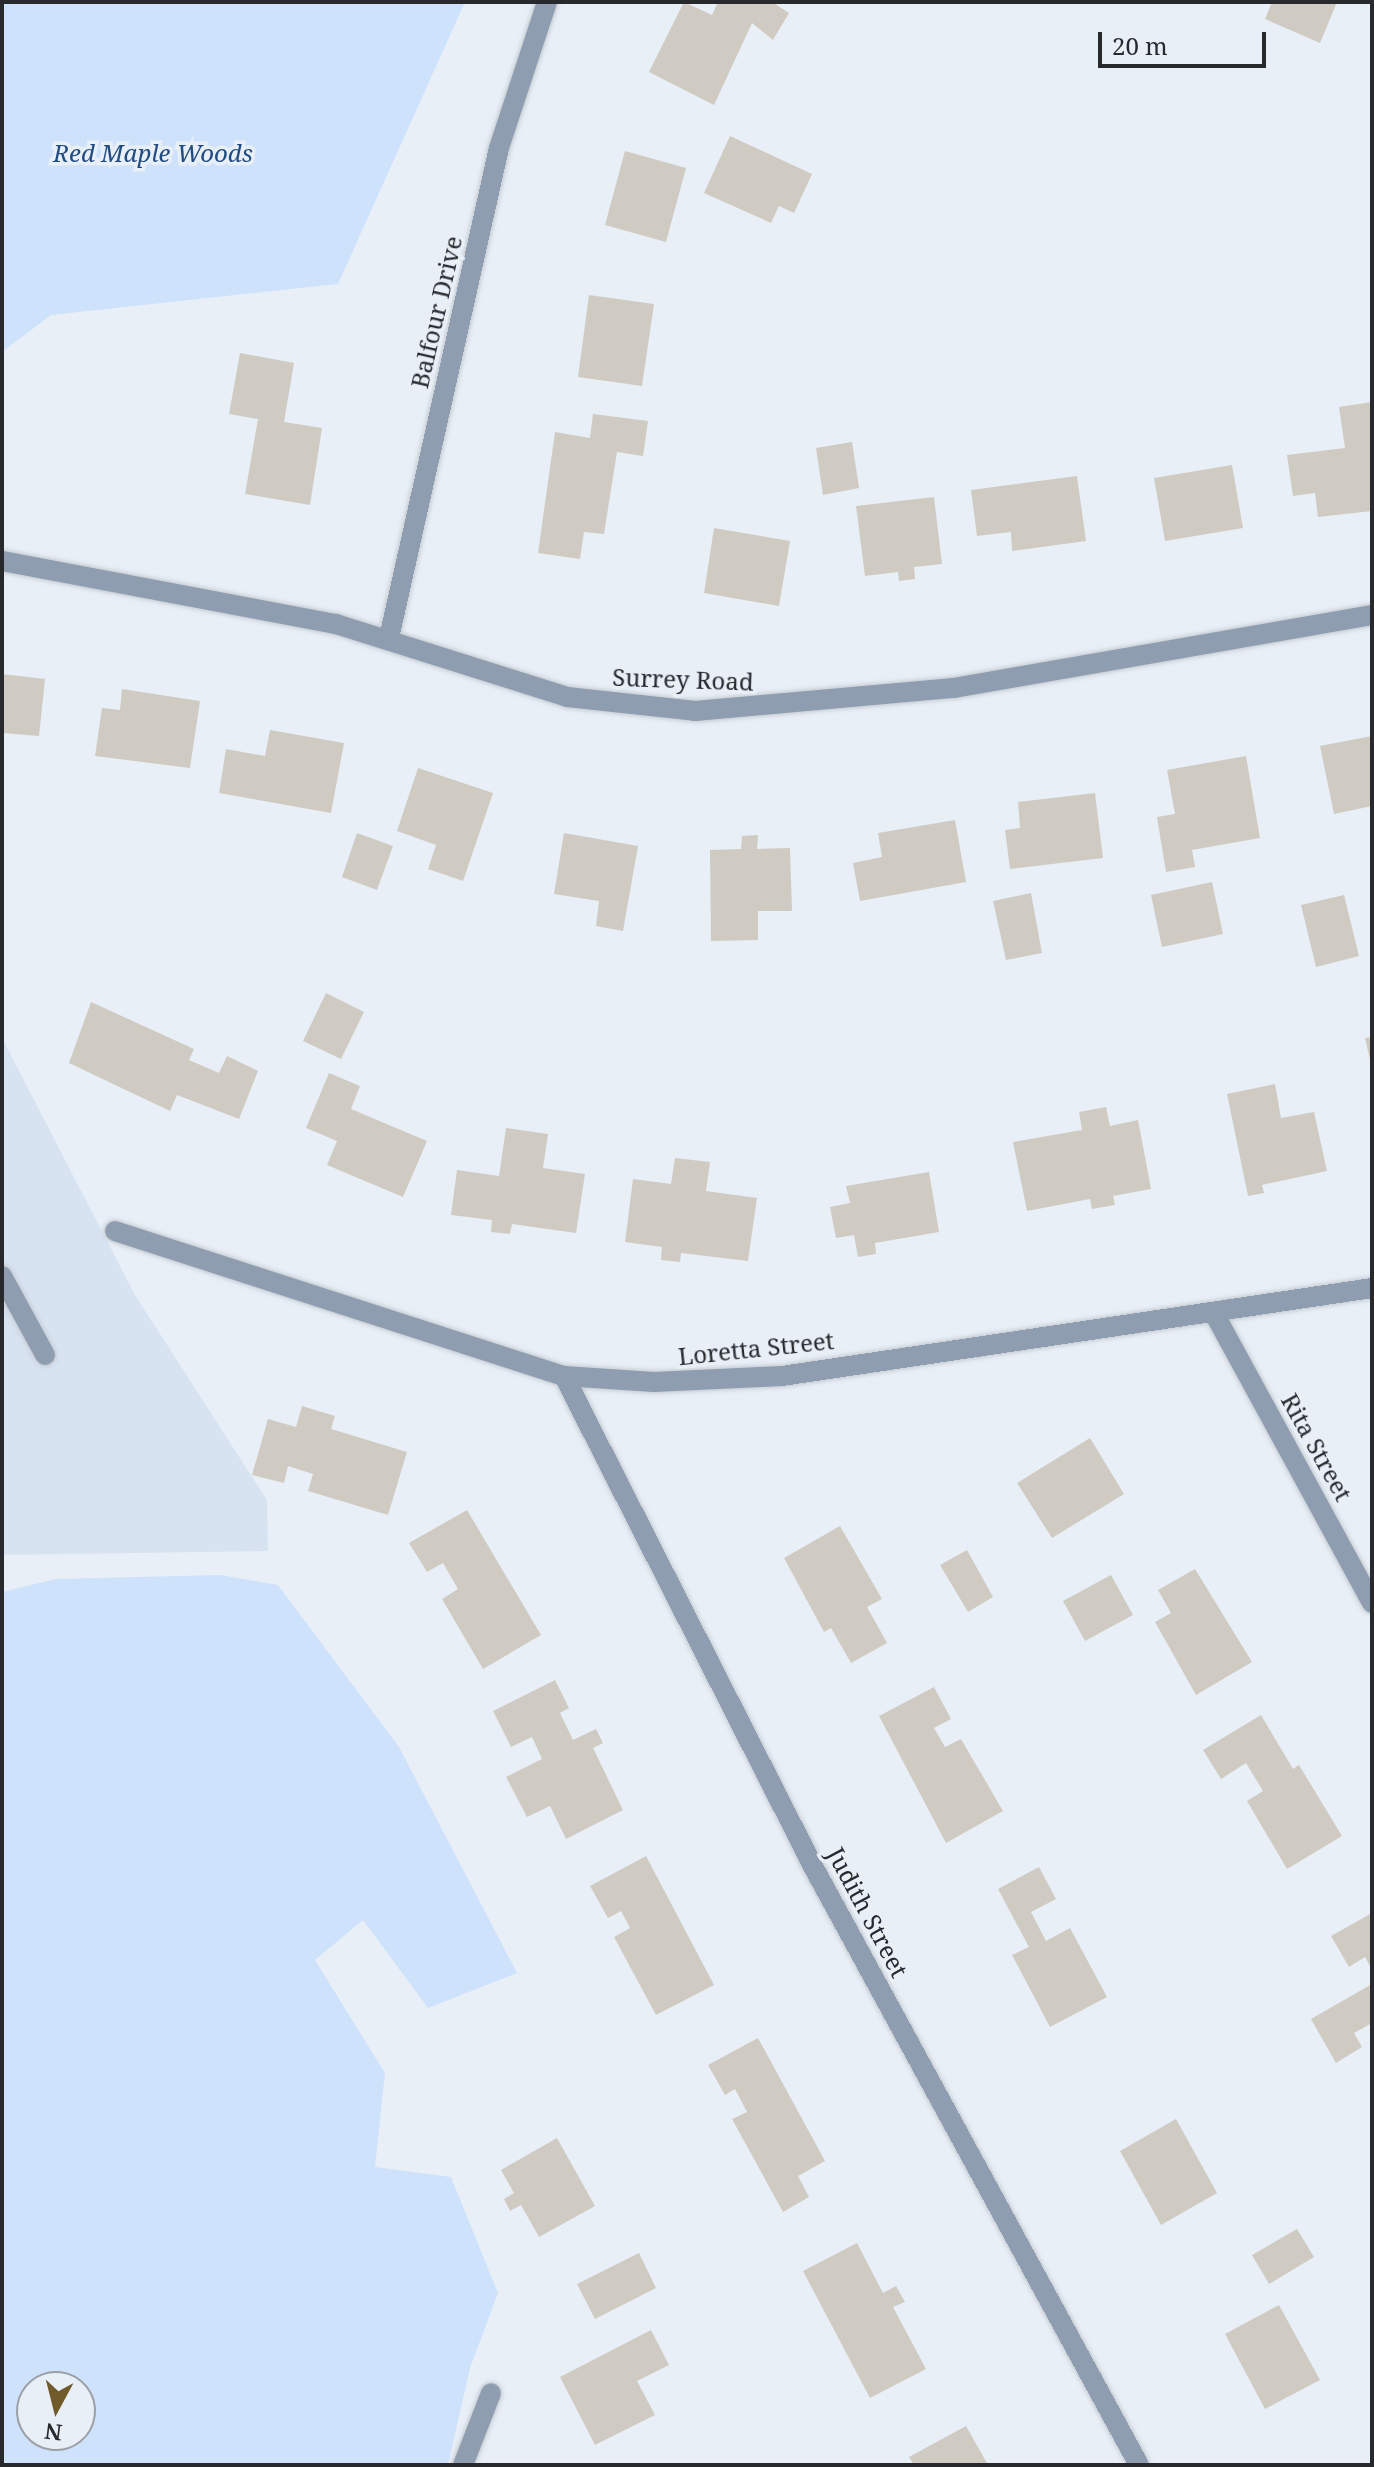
<!DOCTYPE html>
<style>
body{margin:0}
#map{position:relative;width:1374px;height:2467px;overflow:hidden;background:#e9eff7;font-family:"Noto Serif",serif}
div>[style]{position:absolute}
.built>*{inset:0;background:#d8e3f1}
.green>*{inset:0;background:#cfe2fb}
.building>*{inset:0;background:#cfcbc2}
.roads{filter:drop-shadow(0 0 2px #c6cbd2) drop-shadow(0 0 2px #c6cbd2)}
.lane>*{height:20px;margin:-10px;padding:0 10px;transform-origin:10px;border-radius:10px;background:#8e9db0}
.street>*{height:20px;margin:-10px;padding:0 10px;transform-origin:10px;border-radius:10px;background:#8e9db0}
span{translate:-50% -50%;white-space:nowrap;text-align:center;line-height:1.15;-webkit-text-stroke:7px #e9eff7;paint-order:stroke}
.park-label{font-size:24px;color:#204c83;font-style:italic}
.street-label{font-size:24px;color:#27292c}
.frame{position:absolute;inset:0;border:4px solid #27292c;pointer-events:none}
.north{position:absolute;left:16px;top:2371px;width:80px;height:80px;box-sizing:border-box;background:#e9eff7;border:2px solid #9ba0a6;border-radius:50%;rotate:187deg;font-size:22px;font-weight:700;line-height:32px;text-align:center;color:#27292c}
.north::after{content:'';display:block;margin:auto;width:28px;height:36px;background:#725b2b;clip-path:polygon(50% 0,100% 100%,50% 72%,0 100%)}
.scale{position:absolute;left:1098px;top:32px;width:168px;height:36px;box-sizing:border-box;border:4px solid #27292c;border-top:0;padding-left:10px;font-size:24px;line-height:28px;white-space:nowrap;color:#27292c;-webkit-text-stroke:6px #e9eff7;paint-order:stroke}
</style>
<div id="map">
<div class="built">
<div style="clip-path:polygon(2px 1038px,135px 1295px,267px 1500px,268px 1551px,2px 1555px)"></div>
</div>
<div class="green">
<div style="clip-path:polygon(2px 2px,465px 2px,338px 284px,51px 315px,2px 352px)"></div>
<div style="clip-path:polygon(evenodd,220px 1575px,278px 1585px,399px 1747px,517px 1973px,428px 2008px,363px 1920px,315px 1960px,385px 2073px,375px 2167px,451px 2177px,498px 2293px,470px 2368px,448px 2465px,2px 2465px,2px 1592px,55px 1579px,220px 1575px,32px 2387px,80px 2387px,80px 2435px,32px 2435px,32px 2387px)"></div>
</div>
<div class="building">
<div style="clip-path:polygon(684px 2px,712px 15px,718px 2px,772px 2px,789px 13px,773px 40px,752px 23px,714px 105px,649px 72px)"></div>
<div style="clip-path:polygon(1272px 2px,1337px 2px,1320px 43px,1265px 19px)"></div>
<div style="clip-path:polygon(730px 136px,812px 174px,794px 213px,779px 206px,771px 223px,704px 193px)"></div>
<div style="clip-path:polygon(625px 151px,686px 168px,666px 242px,605px 225px)"></div>
<div style="clip-path:polygon(589px 295px,654px 304px,642px 386px,578px 377px)"></div>
<div style="clip-path:polygon(240px 353px,294px 363px,284px 422px,322px 428px,310px 505px,245px 494px,258px 419px,229px 414px)"></div>
<div style="clip-path:polygon(1372px 402px,1372px 511px,1318px 517px,1315px 493px,1293px 496px,1287px 455px,1345px 448px,1339px 407px)"></div>
<div style="clip-path:polygon(593px 414px,648px 421px,643px 456px,617px 452px,604px 534px,584px 532px,580px 559px,538px 553px,555px 432px,590px 438px)"></div>
<div style="clip-path:polygon(852px 442px,859px 488px,823px 495px,816px 448px)"></div>
<div style="clip-path:polygon(1232px 465px,1243px 528px,1165px 541px,1154px 478px)"></div>
<div style="clip-path:polygon(1077px 476px,1086px 541px,1012px 551px,1011px 532px,977px 536px,971px 490px)"></div>
<div style="clip-path:polygon(934px 497px,942px 564px,914px 567px,915px 579px,899px 581px,898px 572px,865px 576px,856px 506px)"></div>
<div style="clip-path:polygon(714px 528px,790px 541px,779px 606px,704px 593px)"></div>
<div style="clip-path:polygon(2px 674px,45px 679px,39px 736px,2px 733px)"></div>
<div style="clip-path:polygon(122px 689px,200px 701px,190px 768px,95px 756px,102px 708px,120px 710px)"></div>
<div style="clip-path:polygon(270px 730px,344px 743px,331px 813px,219px 793px,226px 749px,265px 756px)"></div>
<div style="clip-path:polygon(1372px 736px,1372px 806px,1334px 814px,1320px 746px)"></div>
<div style="clip-path:polygon(1246px 756px,1260px 838px,1192px 850px,1195px 867px,1166px 872px,1157px 817px,1175px 814px,1167px 770px)"></div>
<div style="clip-path:polygon(418px 768px,493px 793px,463px 881px,428px 869px,436px 845px,397px 831px)"></div>
<div style="clip-path:polygon(1095px 793px,1103px 858px,1010px 869px,1005px 830px,1020px 828px,1018px 802px)"></div>
<div style="clip-path:polygon(955px 820px,966px 882px,860px 901px,853px 863px,882px 857px,878px 833px)"></div>
<div style="clip-path:polygon(357px 833px,393px 846px,377px 890px,342px 877px)"></div>
<div style="clip-path:polygon(564px 833px,638px 846px,623px 931px,596px 926px,599px 901px,554px 894px)"></div>
<div style="clip-path:polygon(758px 835px,757px 849px,790px 848px,792px 911px,758px 911px,758px 940px,711px 941px,710px 850px,741px 849px,742px 836px)"></div>
<div style="clip-path:polygon(1212px 882px,1223px 934px,1162px 947px,1151px 895px)"></div>
<div style="clip-path:polygon(1031px 893px,1042px 953px,1006px 960px,993px 901px)"></div>
<div style="clip-path:polygon(1344px 895px,1359px 956px,1316px 967px,1301px 905px)"></div>
<div style="clip-path:polygon(326px 993px,364px 1012px,341px 1059px,303px 1041px)"></div>
<div style="clip-path:polygon(91px 1002px,194px 1049px,189px 1060px,219px 1073px,227px 1056px,258px 1071px,239px 1119px,177px 1095px,170px 1111px,69px 1063px)"></div>
<div style="clip-path:polygon(1372px 1037px,1372px 1064px,1371px 1064px,1365px 1038px)"></div>
<div style="clip-path:polygon(329px 1073px,360px 1086px,351px 1109px,427px 1141px,403px 1197px,327px 1165px,337px 1141px,306px 1128px)"></div>
<div style="clip-path:polygon(1275px 1084px,1281px 1118px,1314px 1112px,1327px 1171px,1262px 1185px,1264px 1193px,1248px 1196px,1227px 1094px)"></div>
<div style="clip-path:polygon(1106px 1107px,1110px 1126px,1138px 1120px,1151px 1189px,1113px 1196px,1115px 1205px,1092px 1209px,1090px 1199px,1027px 1211px,1013px 1142px,1082px 1130px,1079px 1112px)"></div>
<div style="clip-path:polygon(506px 1128px,548px 1134px,543px 1168px,585px 1174px,576px 1233px,512px 1224px,510px 1234px,491px 1232px,492px 1220px,451px 1215px,457px 1170px,499px 1176px)"></div>
<div style="clip-path:polygon(675px 1158px,710px 1162px,706px 1191px,757px 1198px,748px 1261px,681px 1253px,680px 1262px,661px 1260px,662px 1247px,625px 1242px,633px 1179px,671px 1184px)"></div>
<div style="clip-path:polygon(929px 1172px,939px 1232px,875px 1243px,876px 1254px,858px 1257px,854px 1235px,836px 1238px,830px 1207px,850px 1203px,846px 1186px)"></div>
<div style="clip-path:polygon(302px 1406px,335px 1416px,331px 1429px,407px 1452px,388px 1515px,308px 1491px,313px 1474px,288px 1466px,284px 1483px,252px 1475px,268px 1419px,296px 1427px)"></div>
<div style="clip-path:polygon(1090px 1438px,1124px 1494px,1052px 1538px,1017px 1483px)"></div>
<div style="clip-path:polygon(467px 1510px,541px 1635px,483px 1669px,442px 1599px,458px 1589px,443px 1563px,427px 1572px,409px 1543px)"></div>
<div style="clip-path:polygon(840px 1526px,882px 1599px,867px 1607px,887px 1643px,851px 1663px,831px 1628px,824px 1632px,784px 1558px)"></div>
<div style="clip-path:polygon(967px 1550px,993px 1597px,968px 1612px,940px 1565px)"></div>
<div style="clip-path:polygon(1195px 1569px,1252px 1662px,1196px 1695px,1155px 1622px,1171px 1613px,1158px 1590px)"></div>
<div style="clip-path:polygon(1111px 1575px,1133px 1615px,1085px 1641px,1063px 1601px)"></div>
<div style="clip-path:polygon(555px 1680px,569px 1708px,560px 1713px,573px 1740px,596px 1729px,603px 1743px,593px 1748px,623px 1810px,566px 1839px,550px 1806px,527px 1817px,506px 1777px,542px 1759px,532px 1737px,511px 1747px,493px 1711px)"></div>
<div style="clip-path:polygon(934px 1687px,951px 1719px,934px 1728px,945px 1747px,961px 1739px,1003px 1811px,946px 1843px,879px 1716px)"></div>
<div style="clip-path:polygon(1261px 1715px,1293px 1769px,1299px 1765px,1342px 1836px,1287px 1869px,1247px 1801px,1263px 1791px,1246px 1763px,1221px 1779px,1203px 1750px)"></div>
<div style="clip-path:polygon(646px 1856px,714px 1985px,656px 2015px,614px 1937px,630px 1928px,621px 1911px,608px 1918px,590px 1886px)"></div>
<div style="clip-path:polygon(1039px 1867px,1056px 1899px,1031px 1912px,1046px 1941px,1070px 1928px,1107px 1997px,1050px 2027px,1012px 1955px,1029px 1947px,998px 1889px)"></div>
<div style="clip-path:polygon(1372px 1913px,1372px 1970px,1365px 1957px,1349px 1967px,1331px 1936px)"></div>
<div style="clip-path:polygon(1372px 1984px,1372px 2023px,1354px 2033px,1362px 2047px,1336px 2063px,1311px 2019px)"></div>
<div style="clip-path:polygon(758px 2038px,825px 2161px,798px 2176px,809px 2197px,783px 2212px,732px 2119px,747px 2112px,735px 2089px,725px 2095px,708px 2065px)"></div>
<div style="clip-path:polygon(1176px 2119px,1217px 2193px,1161px 2225px,1120px 2151px)"></div>
<div style="clip-path:polygon(557px 2138px,595px 2206px,539px 2237px,521px 2205px,510px 2211px,504px 2199px,514px 2193px,501px 2170px)"></div>
<div style="clip-path:polygon(1297px 2229px,1314px 2257px,1269px 2284px,1252px 2255px)"></div>
<div style="clip-path:polygon(857px 2243px,883px 2293px,896px 2286px,905px 2302px,893px 2307px,926px 2369px,870px 2398px,803px 2271px)"></div>
<div style="clip-path:polygon(639px 2253px,656px 2288px,595px 2319px,577px 2284px)"></div>
<div style="clip-path:polygon(1279px 2305px,1320px 2380px,1265px 2409px,1225px 2334px)"></div>
<div style="clip-path:polygon(651px 2330px,669px 2365px,637px 2381px,655px 2415px,595px 2445px,560px 2377px)"></div>
<div style="clip-path:polygon(966px 2426px,988px 2465px,914px 2465px,909px 2457px)"></div>
</div>
<div class="roads">
<div class="lane">
<div style="left:2px;top:1276px;width:90px;rotate:61.4deg"></div>
<div style="left:463px;top:2465px;width:77px;rotate:-68.7deg"></div>
</div>
<div class="street">
<div style="left:2px;top:561px;width:340px;rotate:10.7deg"></div>
<div style="left:336px;top:624px;width:242px;rotate:17.5deg"></div>
<div style="left:567px;top:697px;width:129px;rotate:6.2deg"></div>
<div style="left:695px;top:711px;width:260px;rotate:-5.1deg"></div>
<div style="left:954px;top:688px;width:424px;rotate:-9.9deg"></div>
<div style="left:389px;top:638px;width:502px;rotate:-77.35deg"></div>
<div style="left:499px;top:148px;width:154px;rotate:-71.8deg"></div>
<div style="left:115px;top:1231px;width:472px;rotate:17.9deg"></div>
<div style="left:564px;top:1376px;width:90px;rotate:3.8deg"></div>
<div style="left:654px;top:1382px;width:128px;rotate:-2.7deg"></div>
<div style="left:782px;top:1376px;width:597px;rotate:-8.48deg"></div>
<div style="left:1215px;top:1315px;width:328px;rotate:61.4deg"></div>
<div style="left:564px;top:1376px;width:554px;rotate:63.07deg"></div>
<div style="left:815px;top:1870px;width:677px;rotate:61.43deg"></div>
</div>
</div>
<div class="park-label">
<span style="left:153px;top:153px">Red Maple Woods</span>
</div>
<div class="street-label">
<span style="left:436px;top:312px;rotate:-77deg">Balfour Drive</span>
<span style="left:683px;top:679px;rotate:2deg">Surrey Road</span>
<span style="left:756px;top:1348px;rotate:-6deg">Loretta Street</span>
<span style="left:1317px;top:1447px;rotate:61deg">Rita Street</span>
<span style="left:868px;top:1912px;rotate:62deg">Judith Street</span>
</div>
<div class="frame"></div>
<div class="north">N</div>
<div class="scale">20 m</div>
</div>
